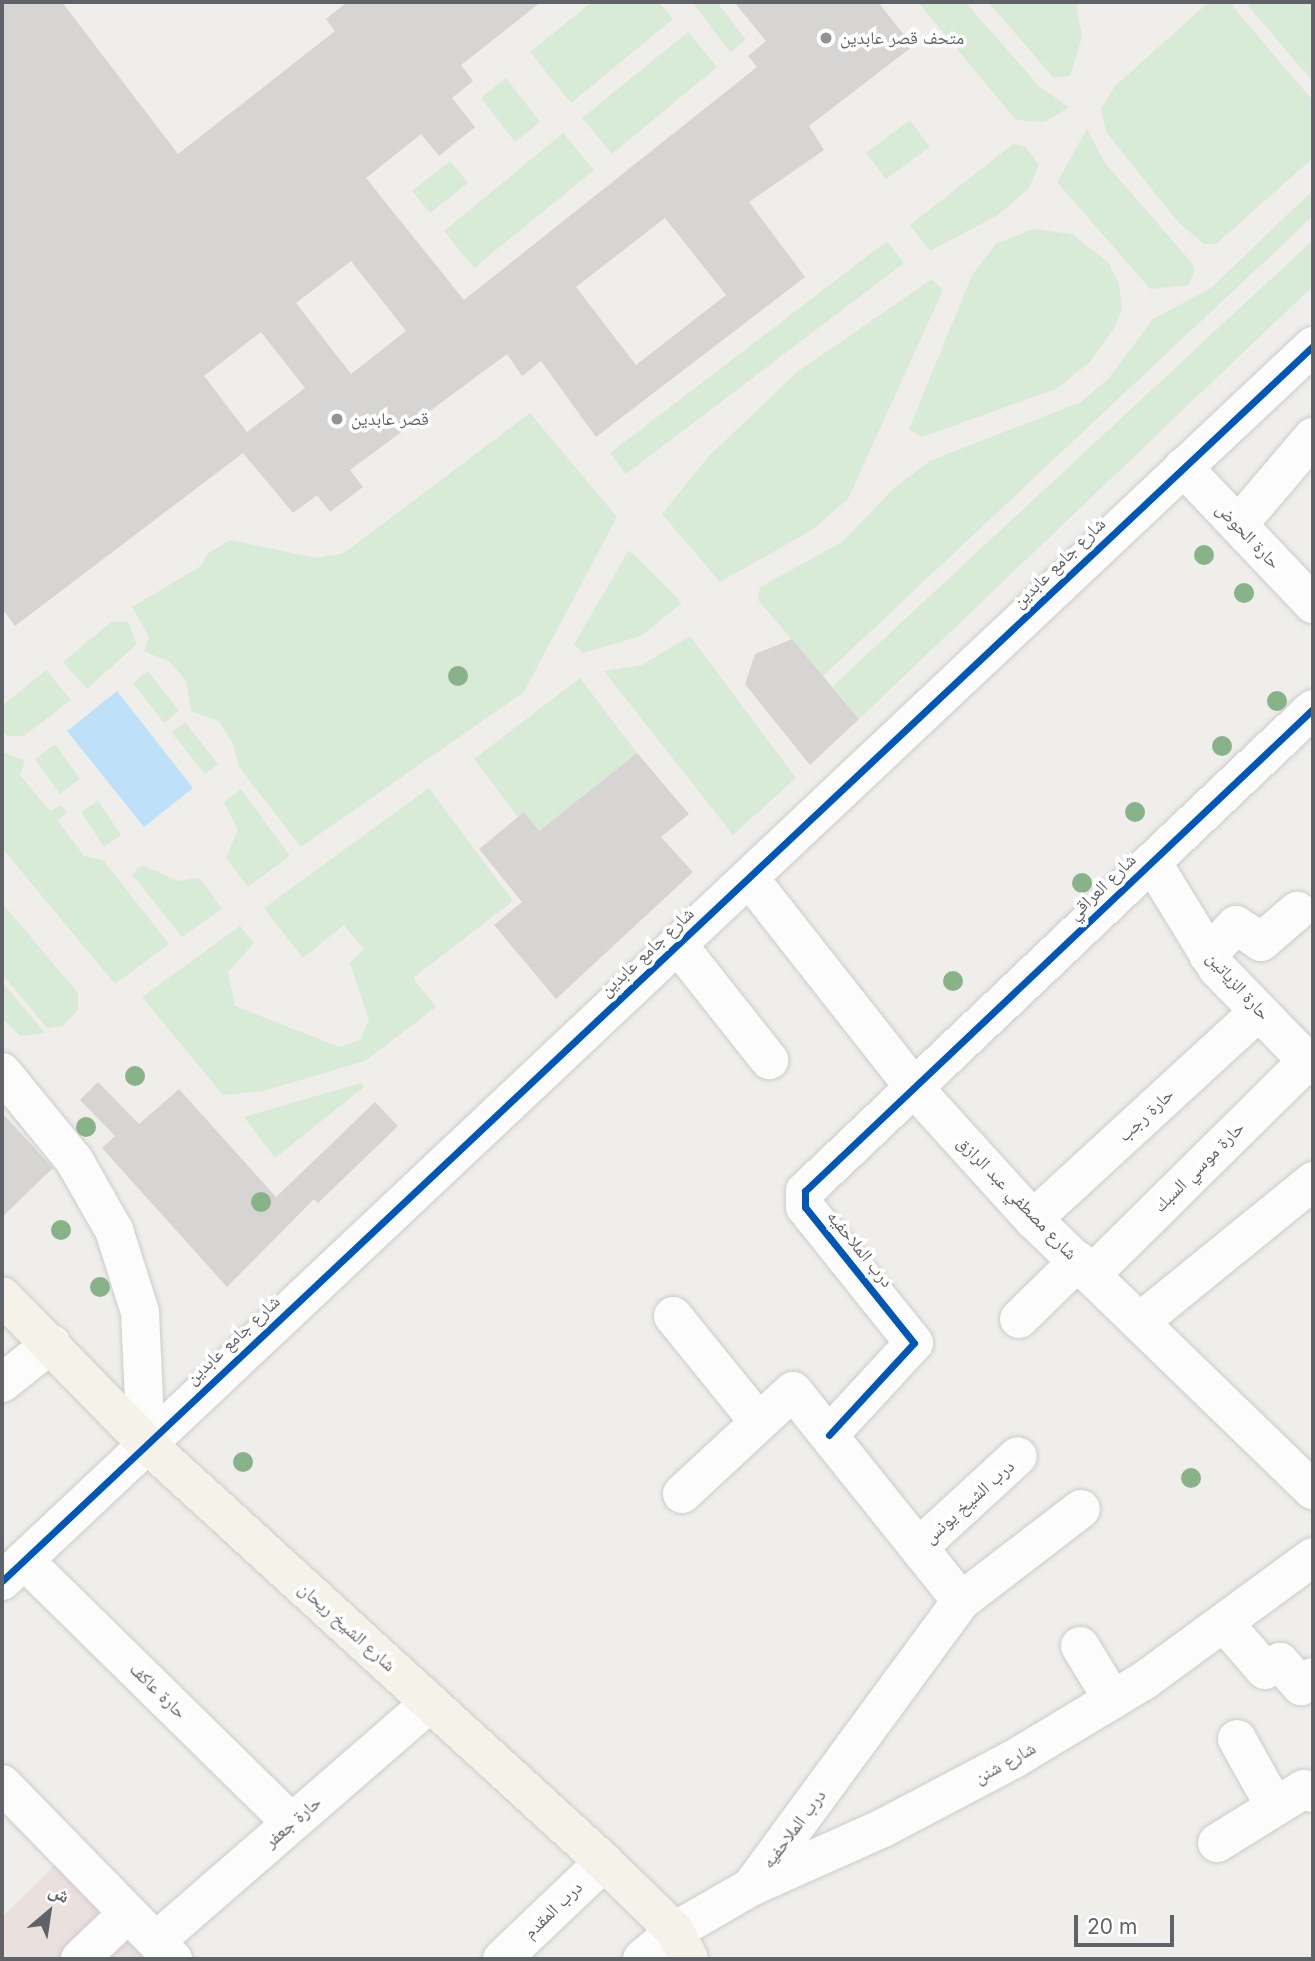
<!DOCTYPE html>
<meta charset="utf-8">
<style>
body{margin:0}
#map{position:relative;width:1315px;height:1961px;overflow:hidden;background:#efeeea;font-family:Inter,"Noto Naskh Arabic",sans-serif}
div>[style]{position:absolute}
.medical>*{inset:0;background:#eae0de}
.green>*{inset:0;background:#d8ebd6}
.water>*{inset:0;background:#bfe0f9}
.building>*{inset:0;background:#d6d5d3}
.roads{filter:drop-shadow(0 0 2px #cbcccc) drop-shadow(0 0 2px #cbcccc)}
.minor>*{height:38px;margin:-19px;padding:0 19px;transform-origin:19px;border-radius:19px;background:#fdfcfc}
.major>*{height:38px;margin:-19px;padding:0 19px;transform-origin:19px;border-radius:19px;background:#f4f2e9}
.cycleway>*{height:7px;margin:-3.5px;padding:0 3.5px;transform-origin:3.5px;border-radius:3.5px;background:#0057b8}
.trees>*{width:20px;height:20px;margin:-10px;border-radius:50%;background:#88b388}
.dots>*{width:19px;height:19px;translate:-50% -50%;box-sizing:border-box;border:4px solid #fff;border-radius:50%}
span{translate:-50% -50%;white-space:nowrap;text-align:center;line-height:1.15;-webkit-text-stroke:7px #fff;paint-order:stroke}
.poi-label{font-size:18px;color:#5f6368}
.left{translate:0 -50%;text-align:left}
.street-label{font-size:18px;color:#5f6368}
.frame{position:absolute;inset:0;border:4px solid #5f6368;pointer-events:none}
.north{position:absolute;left:14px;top:1877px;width:70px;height:70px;-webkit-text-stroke:5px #fff;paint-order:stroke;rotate:29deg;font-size:19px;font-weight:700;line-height:28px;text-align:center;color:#5f6368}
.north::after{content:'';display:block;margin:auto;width:24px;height:32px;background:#5f6368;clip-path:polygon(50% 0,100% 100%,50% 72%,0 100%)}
.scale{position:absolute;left:1074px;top:1915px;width:100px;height:32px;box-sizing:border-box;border:4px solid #5f6368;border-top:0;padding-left:9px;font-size:21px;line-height:24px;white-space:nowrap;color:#5f6368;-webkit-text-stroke:5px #fff;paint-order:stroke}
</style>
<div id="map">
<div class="medical">
<div style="clip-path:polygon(58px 1862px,153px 1959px,2px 1959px,2px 1917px)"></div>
</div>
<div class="green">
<div style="clip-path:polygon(592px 2px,659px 2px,673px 19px,571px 103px,530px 52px)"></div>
<div style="clip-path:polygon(692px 2px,717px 2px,746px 40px,730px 52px)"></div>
<div style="clip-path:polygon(918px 2px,965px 2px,1040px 87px,1069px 107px,1045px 122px,1016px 120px)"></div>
<div style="clip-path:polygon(988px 2px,1076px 2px,1082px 37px,1070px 76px,1054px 78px)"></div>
<div style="clip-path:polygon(1209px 2px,1229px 2px,1313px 101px,1313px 158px,1216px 244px,1204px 244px,1179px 223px,1106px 132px,1101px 109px,1115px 86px)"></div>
<div style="clip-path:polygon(1245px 2px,1313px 2px,1313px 82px)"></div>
<div style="clip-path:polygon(688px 32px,717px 67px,612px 154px,582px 118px)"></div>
<div style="clip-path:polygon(506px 78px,540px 122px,515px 142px,481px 98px)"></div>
<div style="clip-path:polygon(910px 120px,930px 147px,886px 179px,866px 153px)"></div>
<div style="clip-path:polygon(1087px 129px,1105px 163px,1192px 263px,1195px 271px,1188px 285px,1150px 289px,1057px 182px)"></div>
<div style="clip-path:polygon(563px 133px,594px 170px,474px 268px,444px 231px)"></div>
<div style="clip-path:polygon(1013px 144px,1025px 146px,1039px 165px,1029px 188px,998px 215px,930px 251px,910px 225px)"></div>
<div style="clip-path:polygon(450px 161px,468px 183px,430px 213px,412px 191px)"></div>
<div style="clip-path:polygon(1313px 190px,1313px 216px,823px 676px,758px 600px,760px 587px,842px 542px,894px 488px,930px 461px,1081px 402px,1109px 378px,1153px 319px,1211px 288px)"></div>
<div style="clip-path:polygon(1033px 229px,1072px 234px,1108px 262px,1119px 284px,1122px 309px,1114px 328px,1090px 362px,1056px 389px,922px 437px,909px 429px,972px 275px,996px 244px)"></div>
<div style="clip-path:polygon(1313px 240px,1313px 286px,859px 719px,833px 686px)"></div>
<div style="clip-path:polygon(887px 241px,904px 263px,626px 474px,610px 453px)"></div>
<div style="clip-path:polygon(932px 279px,943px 290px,848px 499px,812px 530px,720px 582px,662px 514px,708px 457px,797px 372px)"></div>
<div style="clip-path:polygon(530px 413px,617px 517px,524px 692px,301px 847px,239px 767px,233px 744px,219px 721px,191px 711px,186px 681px,170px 662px,144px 651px,149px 637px,132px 607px,201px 566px,207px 554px,230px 540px,316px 558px,344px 553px)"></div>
<div style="clip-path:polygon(629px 550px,682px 603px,641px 636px,583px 653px,574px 644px)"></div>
<div style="clip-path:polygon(111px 622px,128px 622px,137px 644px,87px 689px,63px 662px)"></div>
<div style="clip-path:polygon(690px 636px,796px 778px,733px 835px,604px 671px,642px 665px)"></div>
<div style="clip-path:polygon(46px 670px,71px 700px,24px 736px,8px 736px,2px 731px,2px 706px)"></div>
<div style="clip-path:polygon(148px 671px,179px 711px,164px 723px,133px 683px)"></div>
<div style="clip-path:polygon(580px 678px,637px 753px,539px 831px,524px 812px,518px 817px,474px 759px)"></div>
<div style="clip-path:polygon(185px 722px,218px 764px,205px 774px,172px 733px)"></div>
<div style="clip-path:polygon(55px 744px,80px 779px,60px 794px,35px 759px)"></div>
<div style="clip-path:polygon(2px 752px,25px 761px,20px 775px,50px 811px,61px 805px,67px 812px,58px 821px,84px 856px,103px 860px,169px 944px,115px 984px,2px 848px)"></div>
<div style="clip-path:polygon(429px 788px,513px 901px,413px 978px,436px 1007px,365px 1061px,263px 1091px,223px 1095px,142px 997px,240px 926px,254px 943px,228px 972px,235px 1006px,339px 1047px,360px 1040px,369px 1020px,350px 963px,364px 950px,344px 925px,303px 958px,264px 908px)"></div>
<div style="clip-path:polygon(241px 789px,290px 856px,248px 887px,226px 858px,238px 829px,224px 802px)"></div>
<div style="clip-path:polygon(98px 801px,121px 835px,104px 847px,81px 812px)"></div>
<div style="clip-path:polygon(142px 865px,178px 881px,200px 878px,222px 909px,182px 937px,132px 874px)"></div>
<div style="clip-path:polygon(2px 903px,78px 993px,78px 1010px,63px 1026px,47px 1028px,2px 974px)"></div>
<div style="clip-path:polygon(2px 982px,45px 1033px,20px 1036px,2px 1018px)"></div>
<div style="clip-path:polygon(361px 1083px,364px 1087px,275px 1158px,244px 1117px)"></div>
</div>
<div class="water">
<div style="clip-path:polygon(117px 691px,193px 788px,144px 827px,67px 731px)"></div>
</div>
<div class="building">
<div style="clip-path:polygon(evenodd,2px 2px,62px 2px,178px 154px,335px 31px,326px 19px,347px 2px,541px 2px,461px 65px,473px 81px,452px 98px,475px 127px,439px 156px,421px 134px,366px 178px,464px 300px,757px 67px,748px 56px,766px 41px,734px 2px,878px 2px,913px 46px,809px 126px,824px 150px,749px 202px,805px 277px,596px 437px,541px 361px,522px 376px,507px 354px,350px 470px,363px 487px,330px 512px,317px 495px,293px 513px,243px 453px,15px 626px,2px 608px,2px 2px,665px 218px,726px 295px,636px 365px,576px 287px,665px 218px,2px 2px,351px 261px,406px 331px,351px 374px,296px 303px,351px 261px,2px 2px,261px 332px,305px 388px,247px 432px,204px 376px,261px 332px)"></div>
<div style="clip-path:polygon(792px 639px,859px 719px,810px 765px,745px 684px,755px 654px)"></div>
<div style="clip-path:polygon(637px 753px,689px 814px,661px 837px,693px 872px,556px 999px,494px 925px,522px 902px,479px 849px,524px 812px,539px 831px)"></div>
<div style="clip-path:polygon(98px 1082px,139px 1124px,179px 1089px,276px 1197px,375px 1102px,398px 1126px,318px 1203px,314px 1199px,227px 1287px,102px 1148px,115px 1136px,80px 1100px)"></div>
<div style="clip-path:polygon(2px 1113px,53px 1168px,2px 1217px)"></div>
</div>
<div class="roads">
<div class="minor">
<div style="left:1183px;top:467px;width:189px;rotate:46.5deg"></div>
<div style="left:1238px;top:525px;width:116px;rotate:-49.6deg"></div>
<div style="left:1152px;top:862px;width:124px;rotate:58.5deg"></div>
<div style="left:1217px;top:968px;width:138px;rotate:45.9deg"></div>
<div style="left:750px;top:879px;width:267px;rotate:51.8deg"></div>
<div style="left:915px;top:1089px;width:176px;rotate:47.8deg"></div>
<div style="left:1033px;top:1219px;width:390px;rotate:44.1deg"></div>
<div style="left:678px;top:945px;width:147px;rotate:51.6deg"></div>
<div style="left:1208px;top:955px;width:41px;rotate:-47deg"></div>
<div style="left:1236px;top:925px;width:30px;rotate:34deg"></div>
<div style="left:1261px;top:942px;width:48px;rotate:-40.7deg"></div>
<div style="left:2px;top:1072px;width:114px;rotate:50.7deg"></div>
<div style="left:74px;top:1160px;width:81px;rotate:60.3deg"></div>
<div style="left:114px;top:1230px;width:86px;rotate:72.4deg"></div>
<div style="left:140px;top:1312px;width:131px;rotate:87.4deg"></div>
<div style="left:1033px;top:1219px;width:307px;rotate:-42.6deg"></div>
<div style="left:1092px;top:1274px;width:303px;rotate:-44.7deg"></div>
<div style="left:673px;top:1316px;width:135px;rotate:51deg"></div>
<div style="left:1019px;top:1319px;width:83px;rotate:-44.5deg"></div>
<div style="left:1141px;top:1321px;width:222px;rotate:-39.1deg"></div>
<div style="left:2px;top:1383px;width:63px;rotate:-38.5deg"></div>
<div style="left:829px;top:1435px;width:125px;rotate:-47.3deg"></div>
<div style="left:914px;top:1343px;width:174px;rotate:-128.7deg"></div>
<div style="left:805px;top:1207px;width:16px;rotate:-90deg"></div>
<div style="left:805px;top:1191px;width:700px;rotate:-43.5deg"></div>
<div style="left:682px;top:1494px;width:151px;rotate:-42.9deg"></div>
<div style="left:793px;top:1391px;width:269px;rotate:51.3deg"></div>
<div style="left:961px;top:1601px;width:353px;rotate:126.3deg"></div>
<div style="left:919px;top:1547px;width:134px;rotate:-42.6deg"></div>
<div style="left:24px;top:1560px;width:375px;rotate:44.5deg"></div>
<div style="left:2px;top:1581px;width:1801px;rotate:-43.29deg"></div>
<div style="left:961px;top:1601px;width:151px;rotate:-37.5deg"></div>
<div style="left:1224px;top:1623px;width:62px;rotate:48.9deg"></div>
<div style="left:1265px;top:1670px;width:17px;rotate:-28deg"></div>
<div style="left:1280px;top:1662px;width:32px;rotate:49deg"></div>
<div style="left:1301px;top:1686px;width:15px;rotate:-37deg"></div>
<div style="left:1080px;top:1646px;width:63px;rotate:58.6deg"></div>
<div style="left:1237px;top:1739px;width:78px;rotate:60.8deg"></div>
<div style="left:2px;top:1784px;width:245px;rotate:45.7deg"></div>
<div style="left:1217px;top:1843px;width:102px;rotate:-31.8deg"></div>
<div style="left:1304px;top:1789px;width:10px;rotate:24deg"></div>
<div style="left:156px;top:1941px;width:363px;rotate:-41deg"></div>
<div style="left:80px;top:1959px;width:66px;rotate:-43.8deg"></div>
<div style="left:502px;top:1959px;width:141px;rotate:-43.6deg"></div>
<div style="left:642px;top:1959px;width:43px;rotate:-40.3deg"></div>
<div style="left:675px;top:1931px;width:88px;rotate:-30.1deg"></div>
<div style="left:751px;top:1887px;width:145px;rotate:-24.1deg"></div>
<div style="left:883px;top:1828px;width:148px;rotate:-27.8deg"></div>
<div style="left:1014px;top:1759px;width:153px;rotate:-31.1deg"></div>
<div style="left:1145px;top:1680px;width:208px;rotate:-36.2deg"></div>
</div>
<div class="major">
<div style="left:2px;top:1296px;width:206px;rotate:45.6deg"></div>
<div style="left:146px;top:1443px;width:621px;rotate:42.45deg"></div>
<div style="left:604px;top:1862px;width:99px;rotate:44.2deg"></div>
<div style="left:675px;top:1931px;width:31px;rotate:63deg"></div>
</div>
</div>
<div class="cycleway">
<div style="left:829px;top:1435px;width:125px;rotate:-47.3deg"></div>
<div style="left:914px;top:1343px;width:174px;rotate:-128.7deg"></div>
<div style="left:805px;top:1207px;width:16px;rotate:-90deg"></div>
<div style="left:805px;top:1191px;width:700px;rotate:-43.5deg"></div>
<div style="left:2px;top:1581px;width:1801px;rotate:-43.29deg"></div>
</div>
<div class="trees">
<div style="left:1204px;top:555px"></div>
<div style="left:1244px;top:593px"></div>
<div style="left:458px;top:676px"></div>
<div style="left:1277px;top:701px"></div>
<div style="left:1222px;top:746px"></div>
<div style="left:1135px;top:812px"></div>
<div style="left:1082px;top:883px"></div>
<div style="left:953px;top:981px"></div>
<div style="left:135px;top:1076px"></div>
<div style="left:86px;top:1127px"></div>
<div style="left:261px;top:1202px"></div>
<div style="left:61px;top:1230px"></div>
<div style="left:100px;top:1287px"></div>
<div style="left:243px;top:1462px"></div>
<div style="left:1191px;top:1478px"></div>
</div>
<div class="dots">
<div style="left:826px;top:38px;background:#919496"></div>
<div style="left:337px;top:419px;background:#919496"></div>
</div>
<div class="poi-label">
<span class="left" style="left:840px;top:38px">متحف قصر عابدين</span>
<span class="left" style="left:351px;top:419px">قصر عابدين</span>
</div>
<div class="street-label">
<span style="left:1248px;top:536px;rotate:46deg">حارة الحوض</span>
<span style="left:1059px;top:563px;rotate:-44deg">شارع جامع عابدين</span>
<span style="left:1102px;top:887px;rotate:-44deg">شارع العراقي</span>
<span style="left:647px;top:952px;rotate:-43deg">شارع جامع عابدين</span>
<span style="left:1238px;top:986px;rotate:48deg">حارة الزياتين</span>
<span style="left:1146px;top:1115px;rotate:-43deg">حارة رجب</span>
<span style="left:1199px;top:1167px;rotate:-45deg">حارة موسي السبك</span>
<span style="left:1017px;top:1198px;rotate:46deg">شارع مصطفي عبد الرازق</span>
<span style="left:860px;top:1249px;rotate:51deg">درب الملاحفيه</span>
<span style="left:233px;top:1340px;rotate:-43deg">شارع جامع عابدين</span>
<span style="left:969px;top:1502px;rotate:-42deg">درب الشيخ يونس</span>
<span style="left:347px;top:1627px;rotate:42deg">شارع الشيخ ريحان</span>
<span style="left:158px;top:1691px;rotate:44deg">حارة عاكف</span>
<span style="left:1005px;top:1763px;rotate:-29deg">شارع شنن</span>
<span style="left:293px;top:1822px;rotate:-41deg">حارة جعفر</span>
<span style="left:794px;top:1829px;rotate:-53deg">درب الملاحفيه</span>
<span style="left:553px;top:1910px;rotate:-44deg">درب المقدم</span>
</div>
<div class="frame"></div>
<div class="north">ش</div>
<div class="scale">20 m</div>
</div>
